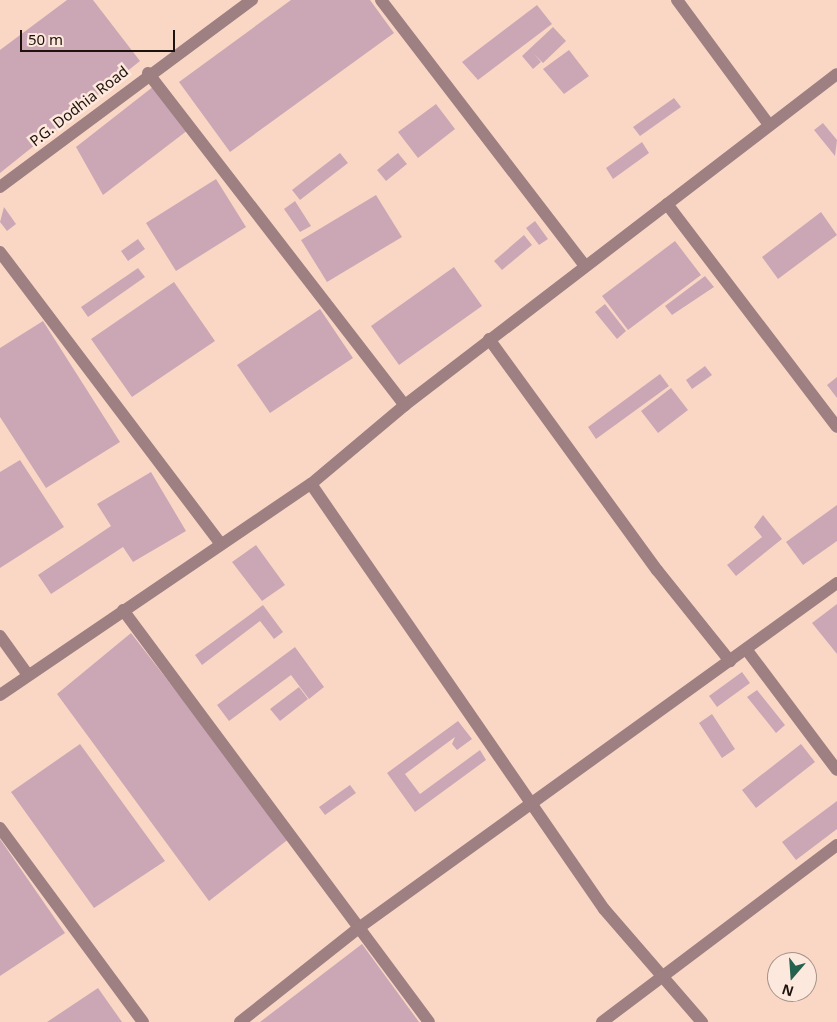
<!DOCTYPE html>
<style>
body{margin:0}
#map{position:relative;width:837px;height:1022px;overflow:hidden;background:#fad7c5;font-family:"Noto Sans",sans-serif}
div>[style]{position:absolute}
.building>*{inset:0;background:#cba7b6}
.minor>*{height:12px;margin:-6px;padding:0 6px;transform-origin:6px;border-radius:6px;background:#9e7f82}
span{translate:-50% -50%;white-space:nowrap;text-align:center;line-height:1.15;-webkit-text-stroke:5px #fde8dd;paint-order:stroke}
.street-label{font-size:15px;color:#1e120c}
.north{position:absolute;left:767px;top:952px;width:50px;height:50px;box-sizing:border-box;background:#fde8dd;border:1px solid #a49289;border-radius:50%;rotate:198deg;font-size:14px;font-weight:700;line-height:20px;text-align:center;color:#1e120c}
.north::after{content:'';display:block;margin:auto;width:18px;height:22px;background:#25624e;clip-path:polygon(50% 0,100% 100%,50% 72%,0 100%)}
.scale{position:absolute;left:20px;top:30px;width:155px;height:22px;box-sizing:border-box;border:2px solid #1e120c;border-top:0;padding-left:6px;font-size:15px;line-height:18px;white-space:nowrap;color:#1e120c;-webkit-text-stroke:4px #fde8dd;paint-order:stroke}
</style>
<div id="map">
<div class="building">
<div style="clip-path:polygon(67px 0,93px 0,140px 61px,0 173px,0 50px)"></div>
<div style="clip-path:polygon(291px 0,370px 0,394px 33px,230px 152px,179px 82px)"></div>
<div style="clip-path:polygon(537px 5px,552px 24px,478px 80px,462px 62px)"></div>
<div style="clip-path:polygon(553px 27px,566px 41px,543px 63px,534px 54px,541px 62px,533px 69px,522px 56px)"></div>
<div style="clip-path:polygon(569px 50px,589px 76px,564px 94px,543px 69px)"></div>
<div style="clip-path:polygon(154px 86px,188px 130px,103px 195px,76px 147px)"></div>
<div style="clip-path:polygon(674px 98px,681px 107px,640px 136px,633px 127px)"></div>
<div style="clip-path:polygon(436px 104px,455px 129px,418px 158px,398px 132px)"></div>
<div style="clip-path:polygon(823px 123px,837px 140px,835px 156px,814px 130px)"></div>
<div style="clip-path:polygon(642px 142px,649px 153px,613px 179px,606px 168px)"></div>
<div style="clip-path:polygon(340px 153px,348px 163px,300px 200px,292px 190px)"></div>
<div style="clip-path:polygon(398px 153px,407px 164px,386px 181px,377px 170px)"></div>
<div style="clip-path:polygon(216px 179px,246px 227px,176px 271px,146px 223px)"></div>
<div style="clip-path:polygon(376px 195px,402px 237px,327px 282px,301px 240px)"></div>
<div style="clip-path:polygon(295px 201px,311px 226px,300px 232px,284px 209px)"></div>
<div style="clip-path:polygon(4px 207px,16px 224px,7px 231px,0 222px)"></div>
<div style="clip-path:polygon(821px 212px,837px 235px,778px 279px,762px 257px)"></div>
<div style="clip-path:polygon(535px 221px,548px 239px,539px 245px,526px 228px)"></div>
<div style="clip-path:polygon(524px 235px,532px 245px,502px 270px,494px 261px)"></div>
<div style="clip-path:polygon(138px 239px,145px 249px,128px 261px,121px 251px)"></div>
<div style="clip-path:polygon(675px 241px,701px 275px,628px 330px,602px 296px)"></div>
<div style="clip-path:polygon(454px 267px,482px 306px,399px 365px,371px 326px)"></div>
<div style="clip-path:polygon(138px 268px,145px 277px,88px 317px,81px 307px)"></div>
<div style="clip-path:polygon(705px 276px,714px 287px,672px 315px,665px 306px)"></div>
<div style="clip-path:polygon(174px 282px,215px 341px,132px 397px,91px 339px)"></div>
<div style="clip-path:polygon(605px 304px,626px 331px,617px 339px,595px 312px)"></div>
<div style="clip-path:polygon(320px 309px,353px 358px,270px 413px,237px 365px)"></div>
<div style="clip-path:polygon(43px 321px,120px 442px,46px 488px,0 417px,0 348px)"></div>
<div style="clip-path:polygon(705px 366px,712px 375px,692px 389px,686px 380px)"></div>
<div style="clip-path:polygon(660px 374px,669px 386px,596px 439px,588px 427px)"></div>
<div style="clip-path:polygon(837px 377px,837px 398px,827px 385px)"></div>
<div style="clip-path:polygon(671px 388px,688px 410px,658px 433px,641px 411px)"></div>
<div style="clip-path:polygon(20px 460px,64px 527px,0 568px,0 472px)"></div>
<div style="clip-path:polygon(151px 472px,186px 531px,133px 562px,123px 547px,51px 594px,38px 575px,111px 526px,97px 504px)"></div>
<div style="clip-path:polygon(837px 505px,837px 541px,803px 565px,786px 542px)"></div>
<div style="clip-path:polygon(763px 515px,782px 539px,736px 576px,727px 565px,762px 537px,754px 527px)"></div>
<div style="clip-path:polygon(256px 545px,285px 585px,262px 601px,232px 562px)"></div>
<div style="clip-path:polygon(837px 604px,837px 654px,812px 623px)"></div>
<div style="clip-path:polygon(263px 605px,283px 632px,274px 639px,260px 621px,202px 665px,195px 655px)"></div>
<div style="clip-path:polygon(131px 633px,290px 838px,209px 901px,57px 694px)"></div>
<div style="clip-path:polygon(295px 647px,324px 687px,309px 699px,291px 675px,229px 721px,217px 705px)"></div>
<div style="clip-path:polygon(742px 672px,750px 683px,717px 707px,709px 696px)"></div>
<div style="clip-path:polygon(299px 687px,308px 699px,280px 721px,270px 709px)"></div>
<div style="clip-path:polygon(757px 690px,785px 725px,776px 733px,747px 697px)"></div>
<div style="clip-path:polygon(712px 714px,735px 749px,722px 758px,699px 723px)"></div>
<div style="clip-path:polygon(458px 721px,472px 739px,457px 750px,452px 744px,455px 737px,405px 774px,420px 794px,480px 750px,486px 760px,415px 812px,387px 773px)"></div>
<div style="clip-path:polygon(80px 744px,165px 861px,94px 908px,11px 792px)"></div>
<div style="clip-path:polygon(801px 744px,815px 762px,756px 808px,742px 790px)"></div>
<div style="clip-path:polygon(350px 785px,356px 793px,325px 815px,319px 807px)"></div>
<div style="clip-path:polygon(837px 801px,837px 829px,796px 860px,782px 842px)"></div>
<div style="clip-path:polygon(0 839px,65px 933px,0 976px)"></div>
<div style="clip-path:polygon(362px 944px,419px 1022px,260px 1022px)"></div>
<div style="clip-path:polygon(98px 988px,122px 1022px,47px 1022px)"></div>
</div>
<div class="minor">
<div style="left:381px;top:0;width:334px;rotate:52.5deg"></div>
<div style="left:677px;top:0;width:155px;rotate:53.6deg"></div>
<div style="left:148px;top:73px;width:420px;rotate:52.3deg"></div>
<div style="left:0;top:187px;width:314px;rotate:-36.6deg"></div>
<div style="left:667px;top:204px;width:280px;rotate:52.7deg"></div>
<div style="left:0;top:252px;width:365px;rotate:52.9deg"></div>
<div style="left:489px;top:339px;width:286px;rotate:54deg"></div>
<div style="left:657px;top:570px;width:117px;rotate:51.3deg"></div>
<div style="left:311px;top:484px;width:516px;rotate:55.42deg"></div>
<div style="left:604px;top:909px;width:150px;rotate:49.1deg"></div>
<div style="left:123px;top:610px;width:513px;rotate:53.4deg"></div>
<div style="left:0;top:636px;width:48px;rotate:54.3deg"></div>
<div style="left:746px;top:649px;width:151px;rotate:53.1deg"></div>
<div style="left:0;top:695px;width:376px;rotate:-34.2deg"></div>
<div style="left:311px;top:484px;width:123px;rotate:-40deg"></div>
<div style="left:405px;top:405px;width:544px;rotate:-37.46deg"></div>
<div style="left:0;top:828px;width:241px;rotate:53.6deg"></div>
<div style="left:240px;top:1022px;width:153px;rotate:-38.4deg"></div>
<div style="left:360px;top:927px;width:588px;rotate:-35.8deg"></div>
<div style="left:602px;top:1022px;width:294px;rotate:-37deg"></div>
</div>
<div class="street-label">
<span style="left:79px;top:106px;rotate:-38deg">P.G. Dodhia Road</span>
</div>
<div class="north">N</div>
<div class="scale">50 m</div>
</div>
